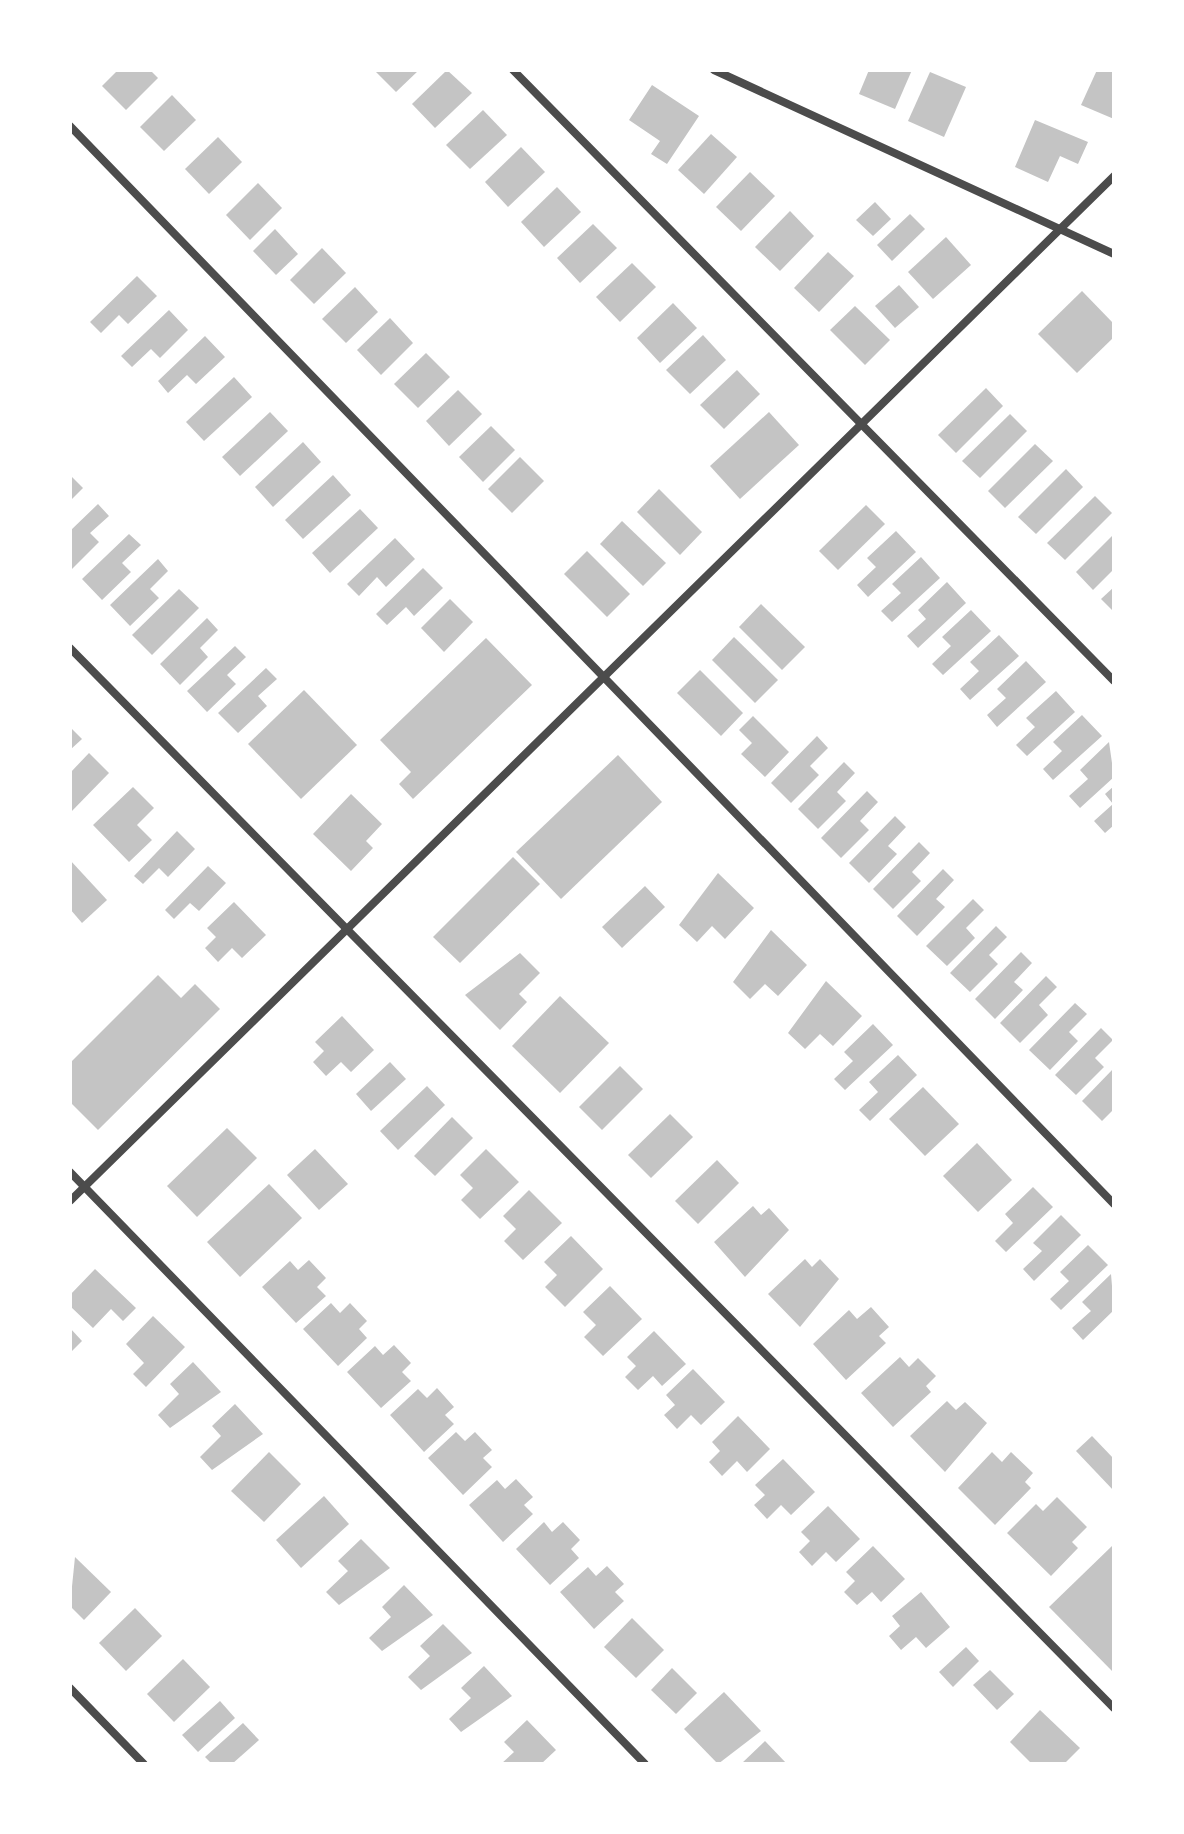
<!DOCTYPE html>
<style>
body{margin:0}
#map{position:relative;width:1184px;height:1834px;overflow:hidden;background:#fff;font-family:"Times New Roman",serif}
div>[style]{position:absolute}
.building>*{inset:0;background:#c4c4c4}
.minor>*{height:8px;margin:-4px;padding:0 4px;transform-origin:4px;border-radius:4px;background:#4c4c4c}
span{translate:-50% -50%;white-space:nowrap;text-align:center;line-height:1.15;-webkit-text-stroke:8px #fff;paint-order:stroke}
.frame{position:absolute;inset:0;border:72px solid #fff;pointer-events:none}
</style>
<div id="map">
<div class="building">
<div style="clip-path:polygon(118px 70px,150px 70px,158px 78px,126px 110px,102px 86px)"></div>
<div style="clip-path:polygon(374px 70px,419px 70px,396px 92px)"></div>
<div style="clip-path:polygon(447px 70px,472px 93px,435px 128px,412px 104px)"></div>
<div style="clip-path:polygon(869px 70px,912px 70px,895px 109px,859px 94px)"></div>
<div style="clip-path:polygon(1097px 70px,1114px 70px,1114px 119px,1081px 105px)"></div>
<div style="clip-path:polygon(930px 72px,966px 87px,944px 137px,908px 121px)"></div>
<div style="clip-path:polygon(652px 85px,699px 116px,667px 164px,651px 154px,660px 141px,629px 120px)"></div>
<div style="clip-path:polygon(172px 95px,196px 120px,164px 151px,140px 127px)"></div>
<div style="clip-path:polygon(483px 110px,507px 135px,470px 169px,446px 145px)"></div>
<div style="clip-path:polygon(1035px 120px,1088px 142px,1078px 164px,1060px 156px,1048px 182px,1015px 167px)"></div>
<div style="clip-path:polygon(711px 134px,737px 157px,704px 194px,678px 170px)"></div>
<div style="clip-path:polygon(218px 137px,242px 162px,209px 194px,185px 169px)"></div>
<div style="clip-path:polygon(521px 147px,545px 172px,508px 207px,485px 182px)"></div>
<div style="clip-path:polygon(750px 172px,775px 196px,741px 231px,716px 207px)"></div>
<div style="clip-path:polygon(258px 183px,282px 208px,250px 240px,226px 215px)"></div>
<div style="clip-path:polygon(557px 187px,581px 212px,544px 247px,521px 222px)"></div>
<div style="clip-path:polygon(875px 202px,891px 219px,873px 236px,856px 220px)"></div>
<div style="clip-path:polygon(790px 211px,814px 236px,780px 271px,755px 247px)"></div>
<div style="clip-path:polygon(910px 214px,925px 229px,892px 261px,877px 245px)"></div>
<div style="clip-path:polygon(593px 224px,617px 248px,580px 283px,557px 258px)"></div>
<div style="clip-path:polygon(275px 229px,298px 254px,276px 275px,253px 251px)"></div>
<div style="clip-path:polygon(946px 237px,971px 265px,933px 299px,908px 272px)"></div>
<div style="clip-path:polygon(322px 248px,346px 273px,314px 304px,290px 280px)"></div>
<div style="clip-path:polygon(828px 252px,854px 276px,819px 312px,794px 288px)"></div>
<div style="clip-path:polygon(632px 263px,656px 287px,620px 322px,596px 297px)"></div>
<div style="clip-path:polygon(137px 276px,157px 296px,128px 324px,119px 315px,101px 333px,90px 322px)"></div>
<div style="clip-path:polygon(899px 285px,919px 307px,895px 328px,875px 306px)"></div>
<div style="clip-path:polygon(355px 287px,378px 312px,346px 343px,322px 319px)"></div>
<div style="clip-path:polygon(1082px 291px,1114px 324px,1114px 337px,1077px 373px,1038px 334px)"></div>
<div style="clip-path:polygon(673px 303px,697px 328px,660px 363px,637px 338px)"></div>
<div style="clip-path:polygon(855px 306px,890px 340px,865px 365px,830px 330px)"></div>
<div style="clip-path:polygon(169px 310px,188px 330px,160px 358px,151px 349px,132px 367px,121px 356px)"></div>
<div style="clip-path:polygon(390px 318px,413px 343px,381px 375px,357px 350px)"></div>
<div style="clip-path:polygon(703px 335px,726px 360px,690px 394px,666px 370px)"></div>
<div style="clip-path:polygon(205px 336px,225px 357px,196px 384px,187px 375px,168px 393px,158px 381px)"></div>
<div style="clip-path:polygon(426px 353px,450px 377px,418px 408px,394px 384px)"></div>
<div style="clip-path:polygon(737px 370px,760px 394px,724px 429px,700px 405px)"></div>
<div style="clip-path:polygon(234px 377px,252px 397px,204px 441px,186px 422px)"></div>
<div style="clip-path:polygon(986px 388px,1003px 406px,956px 453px,938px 435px)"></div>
<div style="clip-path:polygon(458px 390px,482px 414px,449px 446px,426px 421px)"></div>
<div style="clip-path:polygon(270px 412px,288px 431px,240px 476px,222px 457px)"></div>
<div style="clip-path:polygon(769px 412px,799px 445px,740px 499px,710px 466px)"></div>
<div style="clip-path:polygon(1010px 414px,1027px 431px,980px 478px,962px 461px)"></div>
<div style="clip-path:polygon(491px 426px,515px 450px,483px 482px,459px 457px)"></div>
<div style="clip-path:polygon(303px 442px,321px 462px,273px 507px,255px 487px)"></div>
<div style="clip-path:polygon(1035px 444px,1053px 461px,1005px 508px,988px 491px)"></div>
<div style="clip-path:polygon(520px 457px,544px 481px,512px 513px,488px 489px)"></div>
<div style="clip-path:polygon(1066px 469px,1083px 487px,1036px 534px,1018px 517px)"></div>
<div style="clip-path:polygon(333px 475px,351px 495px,303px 539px,285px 520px)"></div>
<div style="clip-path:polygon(72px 477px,83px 488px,70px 501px,70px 479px)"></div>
<div style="clip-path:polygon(659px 489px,702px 532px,680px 555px,637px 512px)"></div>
<div style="clip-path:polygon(1095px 496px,1112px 513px,1065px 560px,1047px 543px)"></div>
<div style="clip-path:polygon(98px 504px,109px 516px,90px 533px,99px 542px,70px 571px,70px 531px)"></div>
<div style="clip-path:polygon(866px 505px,885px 524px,838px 570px,819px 551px)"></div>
<div style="clip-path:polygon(360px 509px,378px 528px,330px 573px,312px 553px)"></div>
<div style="clip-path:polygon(622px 521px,666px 563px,643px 586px,600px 544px)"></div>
<div style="clip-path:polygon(896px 531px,916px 552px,868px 597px,857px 585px,876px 567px,867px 558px)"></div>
<div style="clip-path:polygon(129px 534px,141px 545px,122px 563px,131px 572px,102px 600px,82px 579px)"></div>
<div style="clip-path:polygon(1114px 534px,1114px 569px,1093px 590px,1076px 572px)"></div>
<div style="clip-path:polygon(395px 538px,415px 559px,386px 587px,377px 577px,359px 596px,347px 584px)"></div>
<div style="clip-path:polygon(587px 551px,630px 594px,607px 617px,564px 574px)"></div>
<div style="clip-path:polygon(921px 557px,940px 578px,892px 622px,881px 611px,901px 593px,892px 584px)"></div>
<div style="clip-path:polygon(158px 559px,168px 571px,150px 589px,159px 598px,130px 626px,110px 605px)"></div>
<div style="clip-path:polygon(423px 568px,443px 588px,414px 616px,406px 607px,387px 625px,376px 614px)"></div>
<div style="clip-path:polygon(947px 582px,966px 603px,918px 648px,907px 636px,926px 619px,918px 610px)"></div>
<div style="clip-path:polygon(1114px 587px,1114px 612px,1101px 599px)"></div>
<div style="clip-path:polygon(179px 589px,199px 608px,152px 655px,132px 635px)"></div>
<div style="clip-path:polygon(450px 599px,473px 622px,444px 652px,421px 628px)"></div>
<div style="clip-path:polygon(761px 604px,805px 647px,782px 670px,739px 627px)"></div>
<div style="clip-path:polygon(971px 610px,991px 631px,943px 675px,932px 664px,951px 646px,942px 637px)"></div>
<div style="clip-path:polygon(207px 618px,218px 630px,200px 648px,208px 657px,180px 685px,160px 664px)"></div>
<div style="clip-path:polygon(999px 635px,1019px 656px,970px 700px,960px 689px,979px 671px,970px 662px)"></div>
<div style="clip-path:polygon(734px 637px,778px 680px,755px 703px,712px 660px)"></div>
<div style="clip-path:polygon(486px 638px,532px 685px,413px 799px,399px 784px,411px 772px,380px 740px)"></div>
<div style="clip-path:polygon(235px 646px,246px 657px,227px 675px,236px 684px,207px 712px,187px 691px)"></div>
<div style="clip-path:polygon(1026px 661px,1046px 682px,997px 727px,987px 715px,1006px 698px,997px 689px)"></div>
<div style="clip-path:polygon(266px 668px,277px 679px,258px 696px,267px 706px,238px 733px,218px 713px)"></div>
<div style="clip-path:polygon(700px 670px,743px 713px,721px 736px,677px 693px)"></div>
<div style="clip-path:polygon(304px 690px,357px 745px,301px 799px,248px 744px)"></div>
<div style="clip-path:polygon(1056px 691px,1075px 712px,1027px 756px,1016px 745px,1035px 727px,1026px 718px)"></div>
<div style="clip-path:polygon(1082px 715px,1102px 736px,1053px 780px,1043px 769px,1062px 751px,1053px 742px)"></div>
<div style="clip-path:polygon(753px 716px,789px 752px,765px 777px,741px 754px,752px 743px,739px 730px)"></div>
<div style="clip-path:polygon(70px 727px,82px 739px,70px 750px)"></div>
<div style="clip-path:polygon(817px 736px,828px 748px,810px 766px,819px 775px,791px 803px,771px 783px)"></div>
<div style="clip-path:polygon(1109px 742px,1114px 777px,1080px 808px,1069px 796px,1088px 779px,1080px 770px)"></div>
<div style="clip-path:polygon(89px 753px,109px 773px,70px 813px,70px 773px)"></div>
<div style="clip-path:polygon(618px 755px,662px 802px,561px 899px,516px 852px)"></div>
<div style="clip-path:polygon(844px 762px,855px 773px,837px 792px,846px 801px,818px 829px,798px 809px)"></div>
<div style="clip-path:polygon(1114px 786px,1114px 825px,1105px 833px,1094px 821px,1113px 804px,1105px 794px)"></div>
<div style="clip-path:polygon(133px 787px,154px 808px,137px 825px,152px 840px,129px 862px,93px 825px)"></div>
<div style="clip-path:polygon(867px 791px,878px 802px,860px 821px,869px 830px,841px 858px,821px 838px)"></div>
<div style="clip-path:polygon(351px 794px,382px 824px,366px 841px,373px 848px,351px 871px,313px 834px)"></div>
<div style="clip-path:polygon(895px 816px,906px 827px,888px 846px,897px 854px,869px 883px,849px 863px)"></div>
<div style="clip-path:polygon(177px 831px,195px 849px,168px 877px,159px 868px,143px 884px,134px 876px)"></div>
<div style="clip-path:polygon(919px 842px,930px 853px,912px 872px,921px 881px,893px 909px,873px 889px)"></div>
<div style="clip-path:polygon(513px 857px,540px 884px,460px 963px,433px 937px)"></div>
<div style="clip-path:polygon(70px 860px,107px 900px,82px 923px,70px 909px)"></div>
<div style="clip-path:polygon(208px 866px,226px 883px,199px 911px,190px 903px,174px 919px,165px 910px)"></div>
<div style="clip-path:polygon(943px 869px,954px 880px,936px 899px,945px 907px,917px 936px,897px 916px)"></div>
<div style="clip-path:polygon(718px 873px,754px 908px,725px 939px,712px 926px,697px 942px,679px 925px)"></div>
<div style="clip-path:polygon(645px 886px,665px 907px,622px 948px,602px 927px)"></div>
<div style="clip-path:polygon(973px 899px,984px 910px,966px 928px,975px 938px,947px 966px,926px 946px)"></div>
<div style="clip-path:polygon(234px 902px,266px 935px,242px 958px,232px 948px,218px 962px,205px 948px,216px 937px,207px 928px)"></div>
<div style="clip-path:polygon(996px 926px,1007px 937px,989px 955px,998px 964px,970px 992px,950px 973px)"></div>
<div style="clip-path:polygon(771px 930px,807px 965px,778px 996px,765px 984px,750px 999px,733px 982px)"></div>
<div style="clip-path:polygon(1021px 952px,1032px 963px,1014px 982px,1023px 990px,995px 1019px,975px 999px)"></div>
<div style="clip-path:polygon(520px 953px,540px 973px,519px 994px,527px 1002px,500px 1030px,465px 995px)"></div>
<div style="clip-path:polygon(158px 975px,181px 998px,195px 984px,220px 1009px,98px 1130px,70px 1102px,70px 1063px)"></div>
<div style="clip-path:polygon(1046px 976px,1057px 987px,1039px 1005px,1048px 1015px,1020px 1043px,1000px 1023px)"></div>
<div style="clip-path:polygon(826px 981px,862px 1016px,833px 1046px,820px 1034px,805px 1049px,788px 1033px)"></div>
<div style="clip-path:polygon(560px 996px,609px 1043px,560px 1093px,512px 1046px)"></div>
<div style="clip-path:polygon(1075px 1003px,1087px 1014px,1069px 1032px,1078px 1041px,1050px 1070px,1029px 1050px)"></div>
<div style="clip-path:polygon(342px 1016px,374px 1050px,351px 1072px,341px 1062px,326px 1076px,313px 1062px,324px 1051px,315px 1042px)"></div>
<div style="clip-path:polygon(873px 1024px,893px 1045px,845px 1090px,834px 1079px,853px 1061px,844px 1052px)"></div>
<div style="clip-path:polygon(1101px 1028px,1113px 1040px,1095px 1058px,1104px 1067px,1076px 1095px,1055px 1075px)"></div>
<div style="clip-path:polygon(898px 1055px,917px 1075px,870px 1121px,859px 1110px,878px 1092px,869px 1082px)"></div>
<div style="clip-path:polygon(390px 1062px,406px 1079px,371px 1111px,356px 1094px)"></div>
<div style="clip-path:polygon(620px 1066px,643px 1089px,602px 1130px,579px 1107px)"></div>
<div style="clip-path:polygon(1114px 1068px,1114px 1109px,1102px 1121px,1082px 1101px)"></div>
<div style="clip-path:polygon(427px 1086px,445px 1105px,398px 1150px,380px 1131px)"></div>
<div style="clip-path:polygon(923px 1087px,959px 1124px,925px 1156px,889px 1119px)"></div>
<div style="clip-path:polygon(670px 1114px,693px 1137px,651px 1178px,628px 1155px)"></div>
<div style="clip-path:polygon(452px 1117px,473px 1138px,435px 1176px,414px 1156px)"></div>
<div style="clip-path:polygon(227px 1128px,257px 1158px,197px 1217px,167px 1186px)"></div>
<div style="clip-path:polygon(977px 1143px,1012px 1180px,978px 1212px,943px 1176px)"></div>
<div style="clip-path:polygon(315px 1149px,348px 1184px,319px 1210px,287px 1175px)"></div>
<div style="clip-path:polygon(486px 1149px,519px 1182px,480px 1219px,461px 1200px,473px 1188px,460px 1175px)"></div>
<div style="clip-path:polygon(717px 1160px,739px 1183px,698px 1224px,675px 1201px)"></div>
<div style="clip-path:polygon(269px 1184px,302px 1218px,240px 1277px,207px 1242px)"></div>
<div style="clip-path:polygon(1033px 1187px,1053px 1207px,1006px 1252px,995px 1241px,1013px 1223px,1005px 1214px)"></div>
<div style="clip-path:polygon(529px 1190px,562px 1223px,523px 1260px,504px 1241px,516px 1229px,503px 1216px)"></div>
<div style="clip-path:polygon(753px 1206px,761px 1215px,769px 1208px,789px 1230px,745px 1277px,714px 1242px)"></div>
<div style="clip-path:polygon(1061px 1215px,1081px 1235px,1034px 1281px,1023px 1269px,1042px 1251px,1033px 1243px)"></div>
<div style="clip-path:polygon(571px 1236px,603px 1269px,565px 1307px,545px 1287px,557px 1275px,544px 1262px)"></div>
<div style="clip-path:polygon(1088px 1245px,1108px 1265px,1061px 1310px,1050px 1299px,1069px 1281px,1060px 1272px)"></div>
<div style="clip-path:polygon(805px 1259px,812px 1267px,820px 1259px,839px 1279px,800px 1327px,768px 1294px)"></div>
<div style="clip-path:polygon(309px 1260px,326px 1278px,317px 1287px,326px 1296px,296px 1323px,262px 1287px,290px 1261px,298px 1270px)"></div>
<div style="clip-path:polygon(95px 1269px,136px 1308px,123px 1321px,111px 1309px,93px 1328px,70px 1306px,70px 1295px)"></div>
<div style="clip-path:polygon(1111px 1274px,1114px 1310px,1083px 1340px,1072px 1328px,1091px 1311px,1082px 1302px)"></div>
<div style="clip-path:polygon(610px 1286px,642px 1319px,603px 1356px,584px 1337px,596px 1325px,583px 1312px)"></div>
<div style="clip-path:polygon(331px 1303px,340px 1313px,350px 1303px,367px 1321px,359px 1329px,367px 1338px,338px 1366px,303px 1329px)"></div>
<div style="clip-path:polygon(871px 1307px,889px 1327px,879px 1336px,886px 1343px,846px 1380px,813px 1344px,849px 1310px,857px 1319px)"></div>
<div style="clip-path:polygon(153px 1316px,185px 1347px,146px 1387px,133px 1374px,144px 1363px,126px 1344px)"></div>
<div style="clip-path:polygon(70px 1328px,82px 1341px,70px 1353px)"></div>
<div style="clip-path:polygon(654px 1331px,686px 1364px,662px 1386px,653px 1376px,638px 1390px,625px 1377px,636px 1366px,627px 1357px)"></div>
<div style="clip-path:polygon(394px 1345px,411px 1363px,402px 1372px,411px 1381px,381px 1408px,347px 1372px,375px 1346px,383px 1355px)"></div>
<div style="clip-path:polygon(900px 1357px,909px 1367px,918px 1358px,936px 1376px,926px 1386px,931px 1392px,893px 1427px,861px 1393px)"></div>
<div style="clip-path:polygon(193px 1362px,221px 1392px,170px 1428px,158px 1415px,179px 1394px,170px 1384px)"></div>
<div style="clip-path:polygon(693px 1369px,725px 1402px,701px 1425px,691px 1415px,677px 1429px,664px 1415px,675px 1405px,666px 1395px)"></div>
<div style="clip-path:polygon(437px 1388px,454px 1407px,445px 1415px,454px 1424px,424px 1452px,390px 1415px,418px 1389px,427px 1398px)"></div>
<div style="clip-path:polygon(947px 1401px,956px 1410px,965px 1402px,987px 1423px,945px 1472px,910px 1436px)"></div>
<div style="clip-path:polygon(235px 1404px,263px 1434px,212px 1470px,200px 1457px,221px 1436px,212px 1426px)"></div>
<div style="clip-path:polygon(738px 1416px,770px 1449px,747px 1472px,737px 1461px,722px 1476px,709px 1462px,720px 1451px,712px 1442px)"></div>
<div style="clip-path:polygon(456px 1432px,465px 1441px,475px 1432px,492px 1450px,483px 1458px,492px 1467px,463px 1495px,428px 1458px)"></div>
<div style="clip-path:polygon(1092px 1436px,1114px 1459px,1114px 1491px,1076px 1451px)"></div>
<div style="clip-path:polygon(269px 1452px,301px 1484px,264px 1522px,231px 1491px)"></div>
<div style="clip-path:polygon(992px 1452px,1002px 1462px,1011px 1452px,1033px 1473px,1025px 1482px,1031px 1488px,995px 1525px,958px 1488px)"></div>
<div style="clip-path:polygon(783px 1459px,815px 1492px,791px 1515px,781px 1505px,767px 1519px,754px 1505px,765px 1495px,755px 1485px)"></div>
<div style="clip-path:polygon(516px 1479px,533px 1497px,524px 1505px,533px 1514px,503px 1542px,469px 1505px,497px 1480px,505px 1489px)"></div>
<div style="clip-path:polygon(324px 1496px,349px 1524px,301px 1568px,276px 1540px)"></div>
<div style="clip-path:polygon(1057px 1497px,1087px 1527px,1072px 1542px,1078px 1548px,1051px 1576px,1007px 1533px,1036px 1504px,1043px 1511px)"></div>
<div style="clip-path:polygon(828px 1506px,860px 1539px,836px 1562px,826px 1552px,812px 1566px,799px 1552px,810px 1541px,801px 1532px)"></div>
<div style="clip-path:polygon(544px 1522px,552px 1532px,563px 1522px,580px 1540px,571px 1549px,579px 1558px,550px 1585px,516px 1549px)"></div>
<div style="clip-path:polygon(361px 1539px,390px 1568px,339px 1605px,326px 1592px,348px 1571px,338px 1561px)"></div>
<div style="clip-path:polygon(873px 1546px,905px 1579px,881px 1602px,872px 1592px,857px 1605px,844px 1592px,855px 1581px,846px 1572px)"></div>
<div style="clip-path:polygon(1112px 1546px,1114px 1548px,1114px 1673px,1049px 1607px)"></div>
<div style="clip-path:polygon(75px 1557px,111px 1592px,84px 1620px,70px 1606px)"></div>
<div style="clip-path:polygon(607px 1566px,624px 1584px,615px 1592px,624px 1601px,594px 1629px,560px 1592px,588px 1567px,596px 1576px)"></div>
<div style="clip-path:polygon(404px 1585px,433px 1615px,382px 1651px,369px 1638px,391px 1617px,382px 1607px)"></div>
<div style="clip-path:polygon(921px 1592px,950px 1627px,926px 1648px,916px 1637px,901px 1650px,889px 1636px,900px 1626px,892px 1616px)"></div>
<div style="clip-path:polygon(135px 1608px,162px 1636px,126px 1671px,99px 1643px)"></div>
<div style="clip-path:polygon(632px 1618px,664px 1650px,636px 1678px,604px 1647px)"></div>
<div style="clip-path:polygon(443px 1624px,472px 1653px,421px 1690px,408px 1677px,430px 1656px,420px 1646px)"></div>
<div style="clip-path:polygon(966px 1647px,979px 1661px,953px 1687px,939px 1672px)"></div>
<div style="clip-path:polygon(183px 1659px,210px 1687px,174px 1722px,147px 1694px)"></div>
<div style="clip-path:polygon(484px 1666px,512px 1696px,461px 1732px,449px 1719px,471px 1698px,461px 1688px)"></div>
<div style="clip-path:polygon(672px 1668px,697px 1693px,676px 1714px,651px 1690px)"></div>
<div style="clip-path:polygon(990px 1670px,1014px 1694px,997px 1710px,973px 1685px)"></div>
<div style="clip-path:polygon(724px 1692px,761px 1731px,718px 1764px,684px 1729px)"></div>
<div style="clip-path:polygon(220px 1701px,235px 1718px,198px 1752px,182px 1735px)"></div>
<div style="clip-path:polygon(1040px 1710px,1080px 1748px,1064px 1764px,1032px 1764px,1010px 1742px)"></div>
<div style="clip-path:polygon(527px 1720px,556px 1750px,541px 1764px,501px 1764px,514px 1752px,504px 1742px)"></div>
<div style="clip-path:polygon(243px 1723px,259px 1740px,232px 1764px,212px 1764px,205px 1757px)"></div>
<div style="clip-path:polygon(765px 1741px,787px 1764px,741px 1764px)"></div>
</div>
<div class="minor">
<div style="left:513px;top:70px;width:857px;rotate:45.47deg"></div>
<div style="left:714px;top:70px;width:440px;rotate:24.7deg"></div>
<div style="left:70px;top:126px;width:1501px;rotate:45.92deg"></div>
<div style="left:70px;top:648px;width:1488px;rotate:45.44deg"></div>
<div style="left:70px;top:1172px;width:825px;rotate:45.83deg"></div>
<div style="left:70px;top:1201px;width:1463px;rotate:-44.47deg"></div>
<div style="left:70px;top:1688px;width:106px;rotate:45.8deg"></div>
</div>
<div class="frame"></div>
</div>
